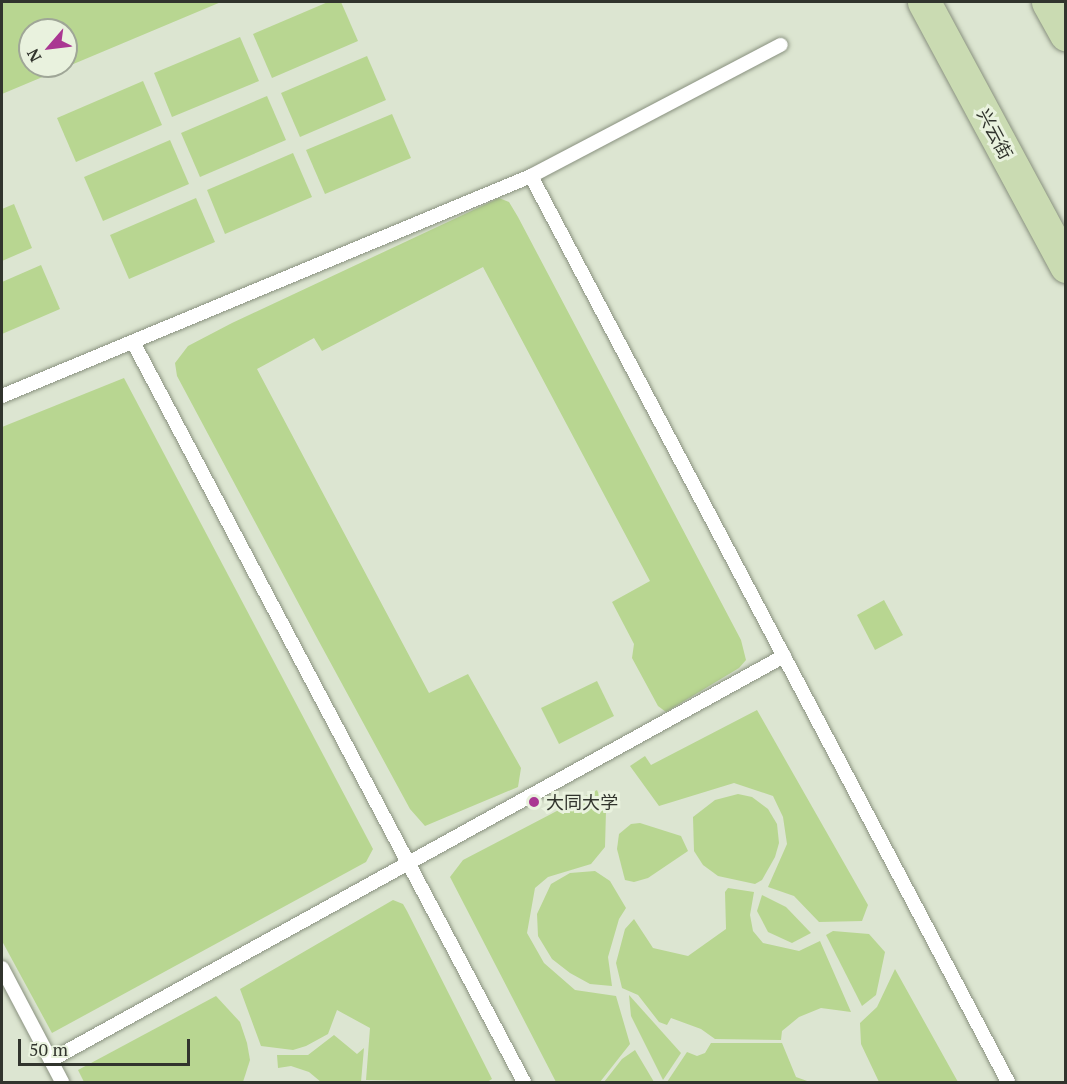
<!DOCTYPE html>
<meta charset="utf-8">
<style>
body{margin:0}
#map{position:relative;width:1067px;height:1084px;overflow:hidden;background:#dce5d1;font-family:"PT Serif","Noto Sans SC",serif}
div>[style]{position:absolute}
.green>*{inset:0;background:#b8d691}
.roads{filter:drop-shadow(0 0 2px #89917f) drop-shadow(0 0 2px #89917f)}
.lane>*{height:14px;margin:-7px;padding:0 7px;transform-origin:7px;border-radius:7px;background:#fff}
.primary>*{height:33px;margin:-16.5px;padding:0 16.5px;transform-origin:16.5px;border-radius:16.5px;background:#cadbb2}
.dots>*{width:16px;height:16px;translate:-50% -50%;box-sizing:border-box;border:3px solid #e9f2de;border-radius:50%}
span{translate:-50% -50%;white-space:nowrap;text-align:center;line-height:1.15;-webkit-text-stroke:6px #e9f2de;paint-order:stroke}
.street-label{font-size:18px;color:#31342d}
.poi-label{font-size:18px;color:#31342d}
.left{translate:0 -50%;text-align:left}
.frame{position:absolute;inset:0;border:3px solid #31342d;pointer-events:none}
.north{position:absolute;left:18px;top:18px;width:60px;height:60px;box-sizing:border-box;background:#e9f2de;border:2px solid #9fa697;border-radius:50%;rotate:242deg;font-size:16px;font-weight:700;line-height:24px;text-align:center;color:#31342d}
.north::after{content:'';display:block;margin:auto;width:21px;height:27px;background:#aa3792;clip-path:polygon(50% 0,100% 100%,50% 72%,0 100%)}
.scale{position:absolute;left:18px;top:1039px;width:172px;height:27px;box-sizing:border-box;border:3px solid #31342d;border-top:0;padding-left:8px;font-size:18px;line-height:21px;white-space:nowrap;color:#31342d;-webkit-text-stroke:4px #e9f2de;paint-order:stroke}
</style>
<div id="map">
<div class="green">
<div style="clip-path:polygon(evenodd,2px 2px,221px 2px,2px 94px,2px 2px,30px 30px,66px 30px,66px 66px,30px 66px,30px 30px)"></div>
<div style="clip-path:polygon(328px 2px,341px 2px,358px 41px,272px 78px,253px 34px)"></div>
<div style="clip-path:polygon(240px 37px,259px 81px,172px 117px,154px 73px)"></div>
<div style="clip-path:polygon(367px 56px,386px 100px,300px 137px,281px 93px)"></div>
<div style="clip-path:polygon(143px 81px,162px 125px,76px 162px,57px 118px)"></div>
<div style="clip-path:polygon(267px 96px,286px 140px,200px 177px,181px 133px)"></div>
<div style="clip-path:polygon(392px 114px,411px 158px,325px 194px,306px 150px)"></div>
<div style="clip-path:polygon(170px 140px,189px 184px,103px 221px,84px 177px)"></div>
<div style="clip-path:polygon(293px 153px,312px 197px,225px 234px,207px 190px)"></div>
<div style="clip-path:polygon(196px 198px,215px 242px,129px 279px,110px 235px)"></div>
<div style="clip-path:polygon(499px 198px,509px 202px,518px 217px,741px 640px,746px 660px,739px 668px,666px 712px,658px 706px,632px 658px,634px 644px,612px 602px,650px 581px,483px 267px,322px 351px,314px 338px,257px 369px,429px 693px,468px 674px,521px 768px,518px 787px,425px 826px,410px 809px,316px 636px,177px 376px,175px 363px,188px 346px,232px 323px)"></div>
<div style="clip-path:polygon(14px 204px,32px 248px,2px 261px,2px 209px)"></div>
<div style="clip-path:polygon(41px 265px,60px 309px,2px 334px,2px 282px)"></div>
<div style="clip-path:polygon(124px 378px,373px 849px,366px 862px,52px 1033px,2px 941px,2px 427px)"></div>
<div style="clip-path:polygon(884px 600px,903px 635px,875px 650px,857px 615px)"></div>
<div style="clip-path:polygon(597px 681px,614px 716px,559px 744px,541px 708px)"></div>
<div style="clip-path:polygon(757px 710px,868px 905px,862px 921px,819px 922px,794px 896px,768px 887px,787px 844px,783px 817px,773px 796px,734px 783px,659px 806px,630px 766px,645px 756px,651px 765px)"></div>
<div style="clip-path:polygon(597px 790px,606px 811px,605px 847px,591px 864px,548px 877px,535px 888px,527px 933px,544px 963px,575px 990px,616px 996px,630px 1044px,600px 1082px,556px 1082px,450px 877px,463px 860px)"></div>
<div style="clip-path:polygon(738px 794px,752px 797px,768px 809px,777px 824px,779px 843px,775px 857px,762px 880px,755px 884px,718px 876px,703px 865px,694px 851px,693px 817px,715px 800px)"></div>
<div style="clip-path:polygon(640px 823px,681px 836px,688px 851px,648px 878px,634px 882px,625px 880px,617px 849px,619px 834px,631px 824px)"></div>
<div style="clip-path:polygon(595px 871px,610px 881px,626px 908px,619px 919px,608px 957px,612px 986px,590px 984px,570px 973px,552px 959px,538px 936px,537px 914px,551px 884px,570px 873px)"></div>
<div style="clip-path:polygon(728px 888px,754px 892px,750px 915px,753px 931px,763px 943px,799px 951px,820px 941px,851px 1012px,821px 1008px,799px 1017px,782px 1031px,781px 1040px,715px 1039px,701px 1029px,671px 1018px,667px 1025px,659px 1022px,638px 995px,622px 988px,616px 963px,625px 929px,634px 919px,653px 948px,688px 956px,726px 929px,725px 892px)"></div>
<div style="clip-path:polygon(762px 895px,786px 907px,811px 933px,792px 943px,768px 932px,757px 911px)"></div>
<div style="clip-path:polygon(393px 900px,403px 904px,407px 911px,492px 1079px,487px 1082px,366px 1080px,370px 1028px,337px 1010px,328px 1034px,306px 1046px,293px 1050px,261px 1046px,240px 989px)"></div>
<div style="clip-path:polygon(833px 931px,869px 934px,885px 952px,876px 995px,862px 1006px,826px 935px)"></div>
<div style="clip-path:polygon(895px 969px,958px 1082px,879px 1082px,861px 1044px,860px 1023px,877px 1007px)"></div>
<div style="clip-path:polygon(629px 995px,681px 1053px,663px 1080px,631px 1016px)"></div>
<div style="clip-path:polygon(216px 996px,240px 1022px,247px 1043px,250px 1060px,243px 1082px,84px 1082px,78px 1070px)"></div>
<div style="clip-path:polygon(334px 1035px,357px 1054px,364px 1048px,361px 1082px,321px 1082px,309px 1072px,291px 1066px,278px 1068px,277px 1055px,308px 1055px)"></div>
<div style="clip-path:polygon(711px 1043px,782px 1043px,796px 1077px,810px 1082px,667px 1082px,687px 1052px,697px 1056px,705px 1053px)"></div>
<div style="clip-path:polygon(635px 1050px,654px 1082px,604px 1082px,622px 1059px)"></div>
</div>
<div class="roads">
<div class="lane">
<div style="left:531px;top:176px;width:1024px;rotate:62.23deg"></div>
<div style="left:133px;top:342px;width:837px;rotate:62.15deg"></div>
<div style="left:2px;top:396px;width:573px;rotate:-22.58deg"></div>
<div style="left:531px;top:176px;width:282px;rotate:-27.7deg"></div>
<div style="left:2px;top:968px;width:129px;rotate:62.2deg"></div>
<div style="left:51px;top:1060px;width:837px;rotate:-28.86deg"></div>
</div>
<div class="primary">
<div style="left:924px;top:2px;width:300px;rotate:61.7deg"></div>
<div style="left:1048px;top:2px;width:37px;rotate:61deg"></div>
</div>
</div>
<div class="dots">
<div style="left:534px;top:802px;background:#aa3792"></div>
</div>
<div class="street-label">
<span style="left:995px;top:134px;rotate:62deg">兴云街</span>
</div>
<div class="poi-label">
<span class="left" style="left:546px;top:802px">大同大学</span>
</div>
<div class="frame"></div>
<div class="north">N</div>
<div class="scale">50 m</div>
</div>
